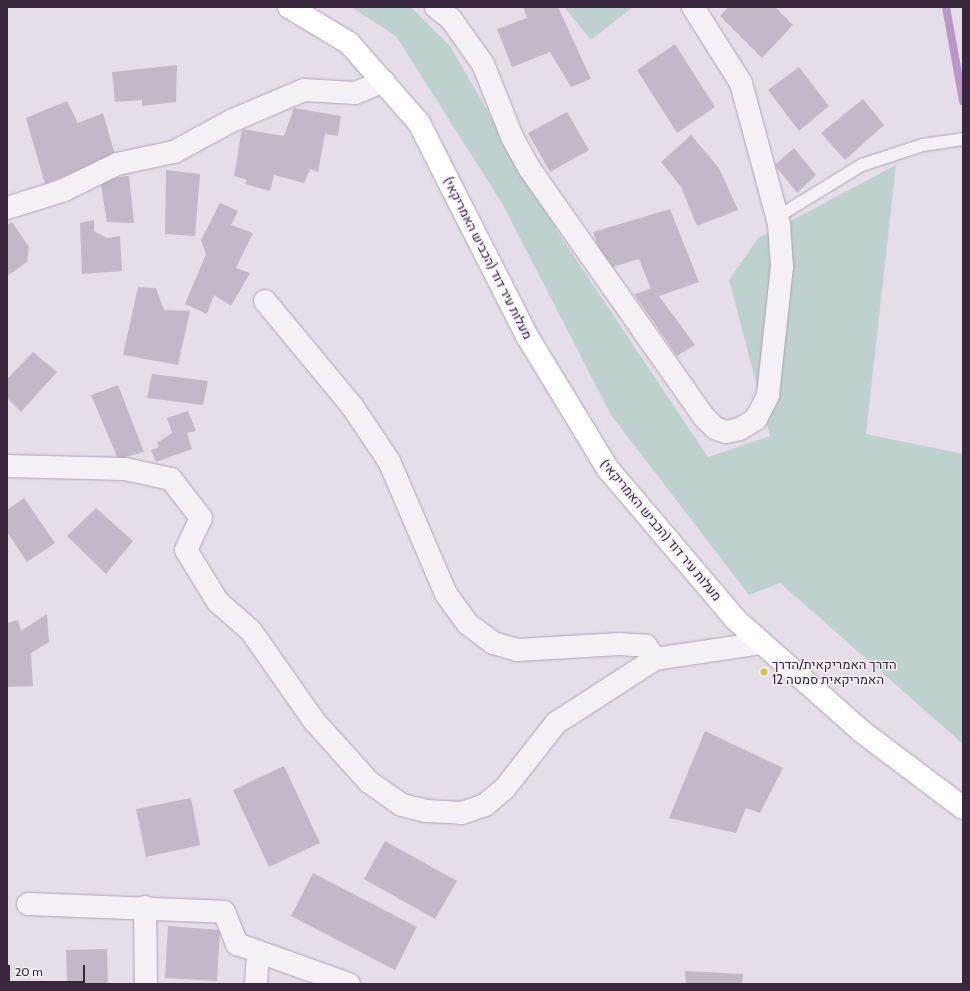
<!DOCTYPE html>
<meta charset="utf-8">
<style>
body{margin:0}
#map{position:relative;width:970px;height:991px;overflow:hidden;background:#e5dee8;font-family:Cabin,Heebo,sans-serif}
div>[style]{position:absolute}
.green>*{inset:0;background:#bfd1cf}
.stream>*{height:8px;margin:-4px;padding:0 4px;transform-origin:4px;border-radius:4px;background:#b798c8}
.building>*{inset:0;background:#c3b8c7}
.roads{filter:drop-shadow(0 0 1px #aea3b2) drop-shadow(0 0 1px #aea3b2)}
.lane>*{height:12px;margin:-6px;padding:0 6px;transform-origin:6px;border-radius:6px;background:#f5f0f6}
.street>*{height:22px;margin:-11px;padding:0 11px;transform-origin:11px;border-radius:11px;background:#f5f0f6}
.secondary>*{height:22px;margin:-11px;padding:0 11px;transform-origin:11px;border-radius:11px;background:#fff}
.dots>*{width:11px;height:11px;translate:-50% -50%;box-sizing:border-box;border:2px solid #f3edf5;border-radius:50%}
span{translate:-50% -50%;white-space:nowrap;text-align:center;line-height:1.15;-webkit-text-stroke:3px #f3edf5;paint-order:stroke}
.street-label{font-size:13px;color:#39273e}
.poi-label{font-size:13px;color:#39273e}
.left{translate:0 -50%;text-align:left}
.frame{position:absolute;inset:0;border:8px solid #39273e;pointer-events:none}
.scale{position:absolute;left:8px;top:965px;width:77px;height:18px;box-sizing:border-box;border:2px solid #39273e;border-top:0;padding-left:5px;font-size:12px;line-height:14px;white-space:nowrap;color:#39273e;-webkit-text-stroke:3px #f3edf5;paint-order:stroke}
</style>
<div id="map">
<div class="green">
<div style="clip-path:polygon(351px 7px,411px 7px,450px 46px,559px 234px,708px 457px,770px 436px,729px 280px,758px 238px,896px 165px,866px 434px,963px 454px,963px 744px,780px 583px,749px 595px,611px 415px,503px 205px,396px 36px)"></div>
<div style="clip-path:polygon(564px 7px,633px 7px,591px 40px)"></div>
</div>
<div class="stream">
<div style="left:946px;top:7px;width:96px;rotate:79.7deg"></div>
</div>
<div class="building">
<div style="clip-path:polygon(523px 7px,558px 7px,591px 79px,571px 87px,550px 52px,512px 67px,497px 29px,527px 18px)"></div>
<div style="clip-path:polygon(728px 7px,775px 7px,793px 25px,762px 58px,720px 16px)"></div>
<div style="clip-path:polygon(675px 44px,715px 107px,677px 133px,637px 70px)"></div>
<div style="clip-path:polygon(177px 65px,176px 102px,142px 106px,142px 100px,115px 102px,112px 72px)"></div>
<div style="clip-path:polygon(799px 67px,829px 106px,799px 131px,768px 90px)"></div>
<div style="clip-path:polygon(863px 99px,884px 125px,845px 160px,821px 133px)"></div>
<div style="clip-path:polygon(67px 101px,78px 123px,103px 113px,115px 155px,45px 184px,26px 118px)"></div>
<div style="clip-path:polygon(294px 108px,341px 116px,338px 136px,325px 134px,318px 172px,310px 169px,304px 183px,274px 175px,270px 191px,245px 184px,247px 180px,234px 176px,242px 129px,284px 136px)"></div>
<div style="clip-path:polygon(567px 112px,589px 150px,550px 172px,528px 133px)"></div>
<div style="clip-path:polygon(691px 135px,719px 168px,738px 210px,697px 226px,681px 187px,661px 162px)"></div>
<div style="clip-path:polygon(794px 148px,816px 175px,797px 193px,775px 165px)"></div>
<div style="clip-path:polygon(166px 170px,200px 174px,195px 236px,165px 234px)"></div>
<div style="clip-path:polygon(129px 176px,134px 223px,107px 222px,100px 179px)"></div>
<div style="clip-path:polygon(220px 203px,238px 211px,231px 225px,253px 233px,236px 268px,250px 273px,231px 306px,214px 295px,207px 314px,185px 304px,206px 254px,201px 240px)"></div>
<div style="clip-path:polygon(670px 209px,699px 282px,659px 296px,695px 345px,677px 356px,634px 294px,651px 289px,639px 259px,606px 269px,593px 232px)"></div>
<div style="clip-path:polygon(94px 220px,94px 231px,107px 238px,120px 236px,122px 271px,82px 274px,80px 223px)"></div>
<div style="clip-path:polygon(12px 222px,29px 247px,27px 262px,7px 276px,7px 225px)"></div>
<div style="clip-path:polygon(138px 287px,156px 288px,164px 310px,190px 311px,178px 365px,123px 355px)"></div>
<div style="clip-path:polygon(33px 352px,57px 372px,21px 412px,7px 398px,7px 379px)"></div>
<div style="clip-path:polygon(152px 374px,208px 381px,203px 405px,147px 398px)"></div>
<div style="clip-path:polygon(118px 385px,144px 452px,118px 459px,91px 395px)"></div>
<div style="clip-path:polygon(188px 411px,196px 431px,187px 433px,192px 449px,156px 462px,151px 450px,159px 447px,157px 443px,172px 433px,167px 418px)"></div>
<div style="clip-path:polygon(24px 498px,55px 543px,27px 562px,7px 532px,7px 510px)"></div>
<div style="clip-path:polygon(96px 508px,133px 541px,106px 574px,67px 536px)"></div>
<div style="clip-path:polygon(47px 614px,49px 642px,31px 653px,33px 686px,7px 687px,7px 623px,18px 620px,21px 631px)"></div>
<div style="clip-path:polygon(705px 731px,783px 768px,760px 813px,746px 808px,736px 833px,669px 818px)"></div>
<div style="clip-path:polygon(284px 766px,320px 843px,269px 867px,233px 790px)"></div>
<div style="clip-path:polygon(191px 798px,200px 845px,146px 857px,136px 809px)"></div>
<div style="clip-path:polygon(385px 841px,457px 881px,435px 919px,364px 879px)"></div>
<div style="clip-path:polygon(313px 873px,417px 927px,395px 970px,291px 916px)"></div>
<div style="clip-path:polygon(168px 926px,220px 930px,217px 981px,165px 978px)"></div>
<div style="clip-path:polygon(107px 949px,108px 984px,67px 984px,66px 950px)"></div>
<div style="clip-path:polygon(685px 971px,743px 974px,742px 984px,686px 984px)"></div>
</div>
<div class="roads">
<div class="lane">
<div style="left:777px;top:217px;width:100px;rotate:-31.5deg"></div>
<div style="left:862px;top:165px;width:64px;rotate:-18.2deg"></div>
<div style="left:923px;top:145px;width:40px;rotate:-8.5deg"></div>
</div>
<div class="street">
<div style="left:436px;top:7px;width:19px;rotate:39deg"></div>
<div style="left:451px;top:19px;width:55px;rotate:54.6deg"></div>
<div style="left:483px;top:64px;width:79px;rotate:68.3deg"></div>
<div style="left:512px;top:137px;width:35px;rotate:61deg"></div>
<div style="left:529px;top:168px;width:304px;rotate:54.9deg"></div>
<div style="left:704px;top:417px;width:16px;rotate:45deg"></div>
<div style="left:715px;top:428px;width:12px;rotate:20deg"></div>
<div style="left:726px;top:432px;width:14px;rotate:-12deg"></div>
<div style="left:740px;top:429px;width:19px;rotate:-32deg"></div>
<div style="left:756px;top:419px;width:27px;rotate:-63deg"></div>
<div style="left:768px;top:395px;width:129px;rotate:-83.8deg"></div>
<div style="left:782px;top:267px;width:43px;rotate:-94deg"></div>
<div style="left:779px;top:224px;width:146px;rotate:-105.1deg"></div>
<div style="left:741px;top:83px;width:90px;rotate:-122.3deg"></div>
<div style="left:7px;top:208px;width:58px;rotate:-17.2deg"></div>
<div style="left:62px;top:191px;width:61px;rotate:-26.1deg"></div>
<div style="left:117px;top:164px;width:58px;rotate:-11.9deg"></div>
<div style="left:174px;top:152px;width:65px;rotate:-28.5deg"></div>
<div style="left:231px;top:121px;width:79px;rotate:-23deg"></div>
<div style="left:304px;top:90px;width:51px;rotate:3.4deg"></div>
<div style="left:355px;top:93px;width:31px;rotate:-22deg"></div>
<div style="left:265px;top:301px;width:136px;rotate:50.4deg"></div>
<div style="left:352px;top:406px;width:66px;rotate:56.1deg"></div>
<div style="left:389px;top:461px;width:145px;rotate:66.8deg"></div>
<div style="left:446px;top:594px;width:37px;rotate:54deg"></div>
<div style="left:468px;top:624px;width:31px;rotate:37deg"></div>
<div style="left:493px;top:643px;width:26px;rotate:16deg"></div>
<div style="left:518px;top:650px;width:102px;rotate:-3.4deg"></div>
<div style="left:620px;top:644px;width:26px;rotate:4deg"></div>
<div style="left:646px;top:646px;width:16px;rotate:55deg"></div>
<div style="left:7px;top:466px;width:118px;rotate:1.5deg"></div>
<div style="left:125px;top:469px;width:47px;rotate:12.3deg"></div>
<div style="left:171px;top:479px;width:49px;rotate:52.4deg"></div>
<div style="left:201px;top:518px;width:35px;rotate:115deg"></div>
<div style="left:186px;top:550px;width:61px;rotate:58.4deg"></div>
<div style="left:218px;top:602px;width:44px;rotate:41.3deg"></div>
<div style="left:251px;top:631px;width:111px;rotate:54.9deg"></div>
<div style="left:315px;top:722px;width:81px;rotate:48deg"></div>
<div style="left:369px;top:782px;width:40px;rotate:34.9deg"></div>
<div style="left:402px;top:805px;width:25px;rotate:14deg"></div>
<div style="left:426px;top:811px;width:36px;rotate:3deg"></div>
<div style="left:462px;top:813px;width:24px;rotate:-19deg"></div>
<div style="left:485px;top:805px;width:26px;rotate:-40deg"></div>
<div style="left:505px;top:788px;width:83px;rotate:-51.9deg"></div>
<div style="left:556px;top:723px;width:118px;rotate:-32.9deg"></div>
<div style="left:655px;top:659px;width:108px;rotate:-8.5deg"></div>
<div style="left:28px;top:904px;width:196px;rotate:2.3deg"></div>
<div style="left:224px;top:912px;width:35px;rotate:68deg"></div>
<div style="left:237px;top:944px;width:119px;rotate:19.7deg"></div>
<div style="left:145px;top:907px;width:77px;rotate:89.3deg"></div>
<div style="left:256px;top:984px;width:32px;rotate:-86deg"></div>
</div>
<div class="secondary">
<div style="left:289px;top:7px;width:70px;rotate:31deg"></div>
<div style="left:349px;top:43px;width:106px;rotate:48.8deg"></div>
<div style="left:419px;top:123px;width:239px;rotate:63.1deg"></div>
<div style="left:527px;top:336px;width:156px;rotate:58.7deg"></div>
<div style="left:608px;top:469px;width:197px;rotate:49.7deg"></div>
<div style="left:735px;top:619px;width:169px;rotate:41.6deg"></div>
<div style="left:861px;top:731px;width:128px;rotate:37deg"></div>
</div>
</div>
<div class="dots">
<div style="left:764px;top:672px;background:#cfcb40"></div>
</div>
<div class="street-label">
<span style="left:488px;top:258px;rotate:63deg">מעלות עיר דוד (הכביש האמריקאי)</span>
<span style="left:661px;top:530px;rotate:50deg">מעלות עיר דוד (הכביש האמריקאי)</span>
</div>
<div class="poi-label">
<span class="left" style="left:772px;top:672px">הדרך האמריקאית/הדרך<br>האמריקאית סמטה 12</span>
</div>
<div class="frame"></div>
<div class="scale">20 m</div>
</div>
